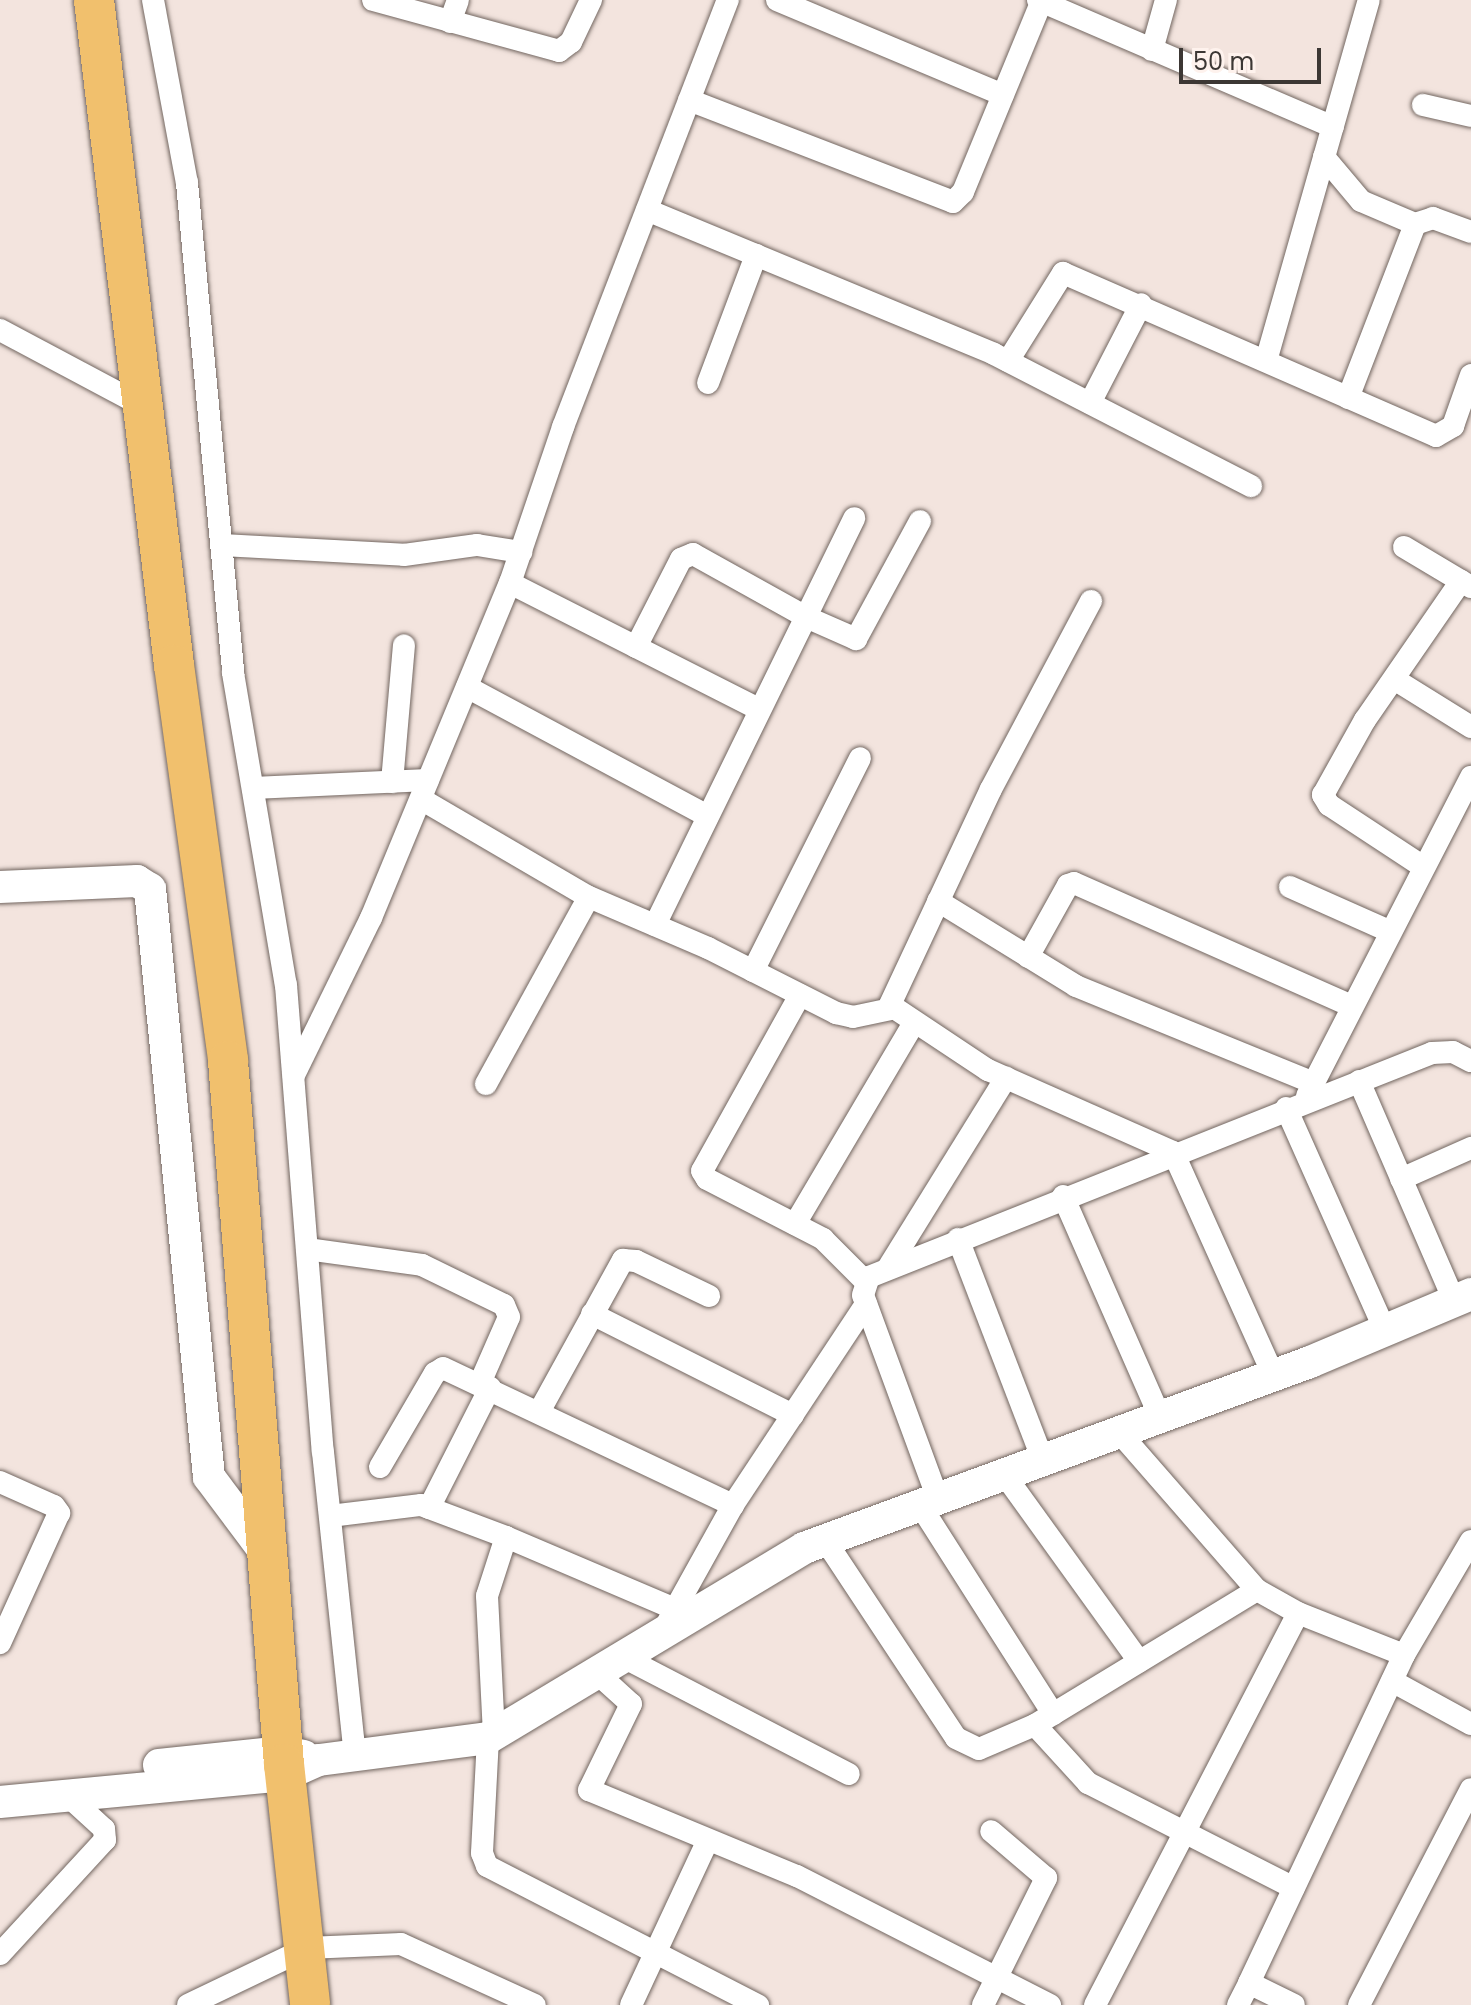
<!DOCTYPE html>
<style>
body{margin:0}
#map{position:relative;width:1471px;height:2005px;overflow:hidden;background:#f3e4de;font-family:Poppins,sans-serif}
div>[style]{position:absolute}
.roads{filter:drop-shadow(0 0 2px #726660) drop-shadow(0 0 2px #726660)}
.street>*{height:22px;margin:-11px;padding:0 11px;transform-origin:11px;border-radius:11px;background:#fff}
.secondary>*{height:32px;margin:-16px;padding:0 16px;transform-origin:16px;border-radius:16px;background:#fff}
.highway>*{height:40px;margin:-20px;padding:0 20px;transform-origin:20px;border-radius:20px;background:#f1c06d}
span{translate:-50% -50%;white-space:nowrap;text-align:center;line-height:1.15;-webkit-text-stroke:7px #fef2ed;paint-order:stroke}
.scale{position:absolute;left:1179px;top:48px;width:142px;height:36px;box-sizing:border-box;border:4px solid #3c3734;border-top:0;padding-left:10px;font-size:24px;line-height:28px;white-space:nowrap;color:#3c3734;-webkit-text-stroke:6px #fef2ed;paint-order:stroke}
</style>
<div id="map">
<div class="roads">
<div class="street">
<div style="left:153px;top:0;width:186px;rotate:79.5deg"></div>
<div style="left:187px;top:183px;width:492px;rotate:84.6deg"></div>
<div style="left:233px;top:673px;width:316px;rotate:80.4deg"></div>
<div style="left:286px;top:985px;width:468px;rotate:85.5deg"></div>
<div style="left:323px;top:1452px;width:305px;rotate:84deg"></div>
<div style="left:373px;top:0;width:193px;rotate:15.3deg"></div>
<div style="left:559px;top:51px;width:15px;rotate:-37deg"></div>
<div style="left:571px;top:42px;width:47px;rotate:-64.5deg"></div>
<div style="left:777px;top:0;width:245px;rotate:22.8deg"></div>
<div style="left:1038px;top:0;width:321px;rotate:23.3deg"></div>
<div style="left:450px;top:22px;width:23px;rotate:-70deg"></div>
<div style="left:1152px;top:50px;width:52px;rotate:-74.4deg"></div>
<div style="left:689px;top:100px;width:283px;rotate:21.1deg"></div>
<div style="left:953px;top:202px;width:14px;rotate:-45deg"></div>
<div style="left:963px;top:192px;width:208px;rotate:-67.6deg"></div>
<div style="left:1423px;top:105px;width:49px;rotate:12.9deg"></div>
<div style="left:1324px;top:157px;width:57px;rotate:49.9deg"></div>
<div style="left:1361px;top:201px;width:59px;rotate:23.1deg"></div>
<div style="left:647px;top:210px;width:376px;rotate:22.5deg"></div>
<div style="left:994px;top:354px;width:289px;rotate:27.2deg"></div>
<div style="left:0;top:330px;width:162px;rotate:28deg"></div>
<div style="left:1008px;top:361px;width:104px;rotate:-58deg"></div>
<div style="left:1063px;top:273px;width:407px;rotate:23.6deg"></div>
<div style="left:1436px;top:436px;width:20px;rotate:-30deg"></div>
<div style="left:1453px;top:426px;width:54px;rotate:-70.6deg"></div>
<div style="left:1266px;top:361px;width:375px;rotate:-74.1deg"></div>
<div style="left:708px;top:383px;width:137px;rotate:-69.4deg"></div>
<div style="left:1348px;top:398px;width:186px;rotate:-68.9deg"></div>
<div style="left:1415px;top:224px;width:19px;rotate:-18deg"></div>
<div style="left:1433px;top:218px;width:40px;rotate:20.2deg"></div>
<div style="left:1090px;top:403px;width:111px;rotate:-62.7deg"></div>
<div style="left:222px;top:545px;width:182px;rotate:3.1deg"></div>
<div style="left:404px;top:555px;width:74px;rotate:-7.8deg"></div>
<div style="left:477px;top:545px;width:45px;rotate:9deg"></div>
<div style="left:1404px;top:547px;width:78px;rotate:30.8deg"></div>
<div style="left:510px;top:583px;width:280px;rotate:26.9deg"></div>
<div style="left:1091px;top:601px;width:213px;rotate:118deg"></div>
<div style="left:991px;top:789px;width:238px;rotate:115.1deg"></div>
<div style="left:890px;top:1005px;width:118px;rotate:33.6deg"></div>
<div style="left:988px;top:1070px;width:202px;rotate:23.9deg"></div>
<div style="left:1173px;top:1152px;width:244px;rotate:65.8deg"></div>
<div style="left:636px;top:647px;width:99px;rotate:-62.9deg"></div>
<div style="left:681px;top:559px;width:13px;rotate:-23deg"></div>
<div style="left:693px;top:554px;width:129px;rotate:29.1deg"></div>
<div style="left:806px;top:617px;width:55px;rotate:23.7deg"></div>
<div style="left:856px;top:639px;width:134px;rotate:-61.5deg"></div>
<div style="left:1394px;top:679px;width:91px;rotate:31.9deg"></div>
<div style="left:467px;top:687px;width:273px;rotate:28.2deg"></div>
<div style="left:392px;top:782px;width:137px;rotate:-85deg"></div>
<div style="left:253px;top:788px;width:175px;rotate:-2.6deg"></div>
<div style="left:421px;top:799px;width:194px;rotate:30.3deg"></div>
<div style="left:589px;top:897px;width:129px;rotate:23.2deg"></div>
<div style="left:708px;top:948px;width:144px;rotate:26.9deg"></div>
<div style="left:836px;top:1013px;width:17px;rotate:13deg"></div>
<div style="left:853px;top:1017px;width:40px;rotate:-12deg"></div>
<div style="left:1422px;top:866px;width:111px;rotate:-146.7deg"></div>
<div style="left:1329px;top:805px;width:12px;rotate:-121deg"></div>
<div style="left:1323px;top:795px;width:86px;rotate:-60.8deg"></div>
<div style="left:1365px;top:720px;width:169px;rotate:-55.4deg"></div>
<div style="left:1290px;top:887px;width:108px;rotate:24deg"></div>
<div style="left:938px;top:901px;width:162px;rotate:31.6deg"></div>
<div style="left:1076px;top:986px;width:257px;rotate:22.2deg"></div>
<div style="left:655px;top:925px;width:453px;rotate:-63.9deg"></div>
<div style="left:1028px;top:957px;width:82px;rotate:-60.9deg"></div>
<div style="left:1068px;top:885px;width:6px;rotate:-18deg"></div>
<div style="left:1074px;top:883px;width:304px;rotate:23.9deg"></div>
<div style="left:753px;top:971px;width:238px;rotate:-63.3deg"></div>
<div style="left:800px;top:995px;width:201px;rotate:119.1deg"></div>
<div style="left:702px;top:1171px;width:9px;rotate:58deg"></div>
<div style="left:707px;top:1179px;width:131px;rotate:27.3deg"></div>
<div style="left:823px;top:1239px;width:58px;rotate:45deg"></div>
<div style="left:294px;top:1075px;width:175px;rotate:-63.9deg"></div>
<div style="left:371px;top:918px;width:363px;rotate:-67.5deg"></div>
<div style="left:510px;top:583px;width:165px;rotate:-71.2deg"></div>
<div style="left:563px;top:427px;width:458px;rotate:-68.9deg"></div>
<div style="left:1359px;top:1081px;width:240px;rotate:66.6deg"></div>
<div style="left:486px;top:1084px;width:213px;rotate:-61.2deg"></div>
<div style="left:1307px;top:1096px;width:359px;rotate:-62.8deg"></div>
<div style="left:1286px;top:1108px;width:243px;rotate:66deg"></div>
<div style="left:1401px;top:1179px;width:77px;rotate:-23.9deg"></div>
<div style="left:1063px;top:1196px;width:241px;rotate:66.3deg"></div>
<div style="left:795px;top:1224px;width:234px;rotate:-59.4deg"></div>
<div style="left:958px;top:1239px;width:237px;rotate:69deg"></div>
<div style="left:307px;top:1249px;width:116px;rotate:7.9deg"></div>
<div style="left:422px;top:1265px;width:91px;rotate:26deg"></div>
<div style="left:504px;top:1305px;width:13px;rotate:67deg"></div>
<div style="left:509px;top:1317px;width:72px;rotate:113.7deg"></div>
<div style="left:888px;top:1268px;width:224px;rotate:-58.2deg"></div>
<div style="left:592px;top:1314px;width:225px;rotate:26.7deg"></div>
<div style="left:539px;top:1412px;width:174px;rotate:-61.1deg"></div>
<div style="left:623px;top:1260px;width:13px;rotate:4deg"></div>
<div style="left:636px;top:1261px;width:81px;rotate:25.6deg"></div>
<div style="left:1119px;top:1432px;width:210px;rotate:48.9deg"></div>
<div style="left:1257px;top:1590px;width:47px;rotate:29.3deg"></div>
<div style="left:380px;top:1467px;width:109px;rotate:-59.7deg"></div>
<div style="left:435px;top:1373px;width:9px;rotate:-32deg"></div>
<div style="left:443px;top:1368px;width:321px;rotate:25.3deg"></div>
<div style="left:1004px;top:1474px;width:231px;rotate:54.2deg"></div>
<div style="left:0;top:1482px;width:59px;rotate:24deg"></div>
<div style="left:54px;top:1506px;width:9px;rotate:54deg"></div>
<div style="left:59px;top:1513px;width:143px;rotate:114.4deg"></div>
<div style="left:938px;top:1499px;width:217px;rotate:-110.2deg"></div>
<div style="left:863px;top:1295px;width:19px;rotate:-72deg"></div>
<div style="left:869px;top:1277px;width:606px;rotate:-21.7deg"></div>
<div style="left:1432px;top:1053px;width:21px;rotate:-3deg"></div>
<div style="left:1453px;top:1052px;width:20px;rotate:27deg"></div>
<div style="left:920px;top:1505px;width:248px;rotate:57.5deg"></div>
<div style="left:429px;top:1508px;width:135px;rotate:-63.1deg"></div>
<div style="left:330px;top:1516px;width:92px;rotate:-6.9deg"></div>
<div style="left:421px;top:1505px;width:91px;rotate:20.6deg"></div>
<div style="left:506px;top:1537px;width:62px;rotate:107.9deg"></div>
<div style="left:487px;top:1596px;width:138px;rotate:87.1deg"></div>
<div style="left:506px;top:1537px;width:184px;rotate:23.1deg"></div>
<div style="left:825px;top:1540px;width:237px;rotate:56.5deg"></div>
<div style="left:956px;top:1738px;width:25px;rotate:26deg"></div>
<div style="left:979px;top:1749px;width:61px;rotate:-23.2deg"></div>
<div style="left:1035px;top:1725px;width:260px;rotate:-31.3deg"></div>
<div style="left:664px;top:1629px;width:142px;rotate:-60.9deg"></div>
<div style="left:733px;top:1505px;width:241px;rotate:-56.5deg"></div>
<div style="left:1404px;top:1655px;width:132px;rotate:-59.6deg"></div>
<div style="left:625px;top:1658px;width:252px;rotate:27.4deg"></div>
<div style="left:599px;top:1675px;width:43px;rotate:42.2deg"></div>
<div style="left:631px;top:1704px;width:96px;rotate:116deg"></div>
<div style="left:589px;top:1790px;width:225px;rotate:22.5deg"></div>
<div style="left:797px;top:1876px;width:284px;rotate:27deg"></div>
<div style="left:1392px;top:1681px;width:90px;rotate:28.6deg"></div>
<div style="left:1035px;top:1725px;width:79px;rotate:47.6deg"></div>
<div style="left:1088px;top:1783px;width:231px;rotate:27deg"></div>
<div style="left:488px;top:1738px;width:115px;rotate:93deg"></div>
<div style="left:482px;top:1853px;width:14px;rotate:69deg"></div>
<div style="left:487px;top:1866px;width:305px;rotate:27.2deg"></div>
<div style="left:0;top:1954px;width:155px;rotate:-47.4deg"></div>
<div style="left:105px;top:1840px;width:11px;rotate:-95deg"></div>
<div style="left:104px;top:1829px;width:49px;rotate:-137.5deg"></div>
<div style="left:188px;top:2005px;width:132px;rotate:-25.6deg"></div>
<div style="left:307px;top:1948px;width:94px;rotate:-2.4deg"></div>
<div style="left:401px;top:1944px;width:147px;rotate:24.5deg"></div>
<div style="left:631px;top:2005px;width:182px;rotate:-65deg"></div>
<div style="left:983px;top:2005px;width:142px;rotate:-63.6deg"></div>
<div style="left:1046px;top:1878px;width:72px;rotate:-139.5deg"></div>
<div style="left:1095px;top:2005px;width:441px;rotate:-62.6deg"></div>
<div style="left:1298px;top:1613px;width:114px;rotate:21.6deg"></div>
<div style="left:1404px;top:1655px;width:363px;rotate:115.3deg"></div>
<div style="left:1238px;top:2005px;width:25px;rotate:-63deg"></div>
<div style="left:1249px;top:1983px;width:50px;rotate:26.1deg"></div>
<div style="left:1359px;top:2005px;width:243px;rotate:-62.6deg"></div>
</div>
<div class="secondary">
<div style="left:0;top:887px;width:137px;rotate:-2.5deg"></div>
<div style="left:137px;top:881px;width:15px;rotate:32deg"></div>
<div style="left:150px;top:889px;width:591px;rotate:84.27deg"></div>
<div style="left:209px;top:1477px;width:99px;rotate:53.2deg"></div>
<div style="left:159px;top:1765px;width:125px;rotate:-6deg"></div>
<div style="left:283px;top:1752px;width:21px;rotate:11deg"></div>
<div style="left:0;top:1802px;width:286px;rotate:-5.4deg"></div>
<div style="left:285px;top:1775px;width:37px;rotate:-24deg"></div>
<div style="left:319px;top:1760px;width:170px;rotate:-7.4deg"></div>
<div style="left:488px;top:1738px;width:369px;rotate:-31deg"></div>
<div style="left:804px;top:1548px;width:539px;rotate:-20.18deg"></div>
<div style="left:1310px;top:1362px;width:175px;rotate:-22.9deg"></div>
</div>
<div class="highway">
<div style="left:94px;top:0;width:670px;rotate:83.14deg"></div>
<div style="left:174px;top:665px;width:400px;rotate:82.2deg"></div>
<div style="left:228px;top:1061px;width:705px;rotate:85.45deg"></div>
<div style="left:284px;top:1764px;width:242px;rotate:83.8deg"></div>
</div>
</div>
<div class="scale">50 m</div>
</div>
